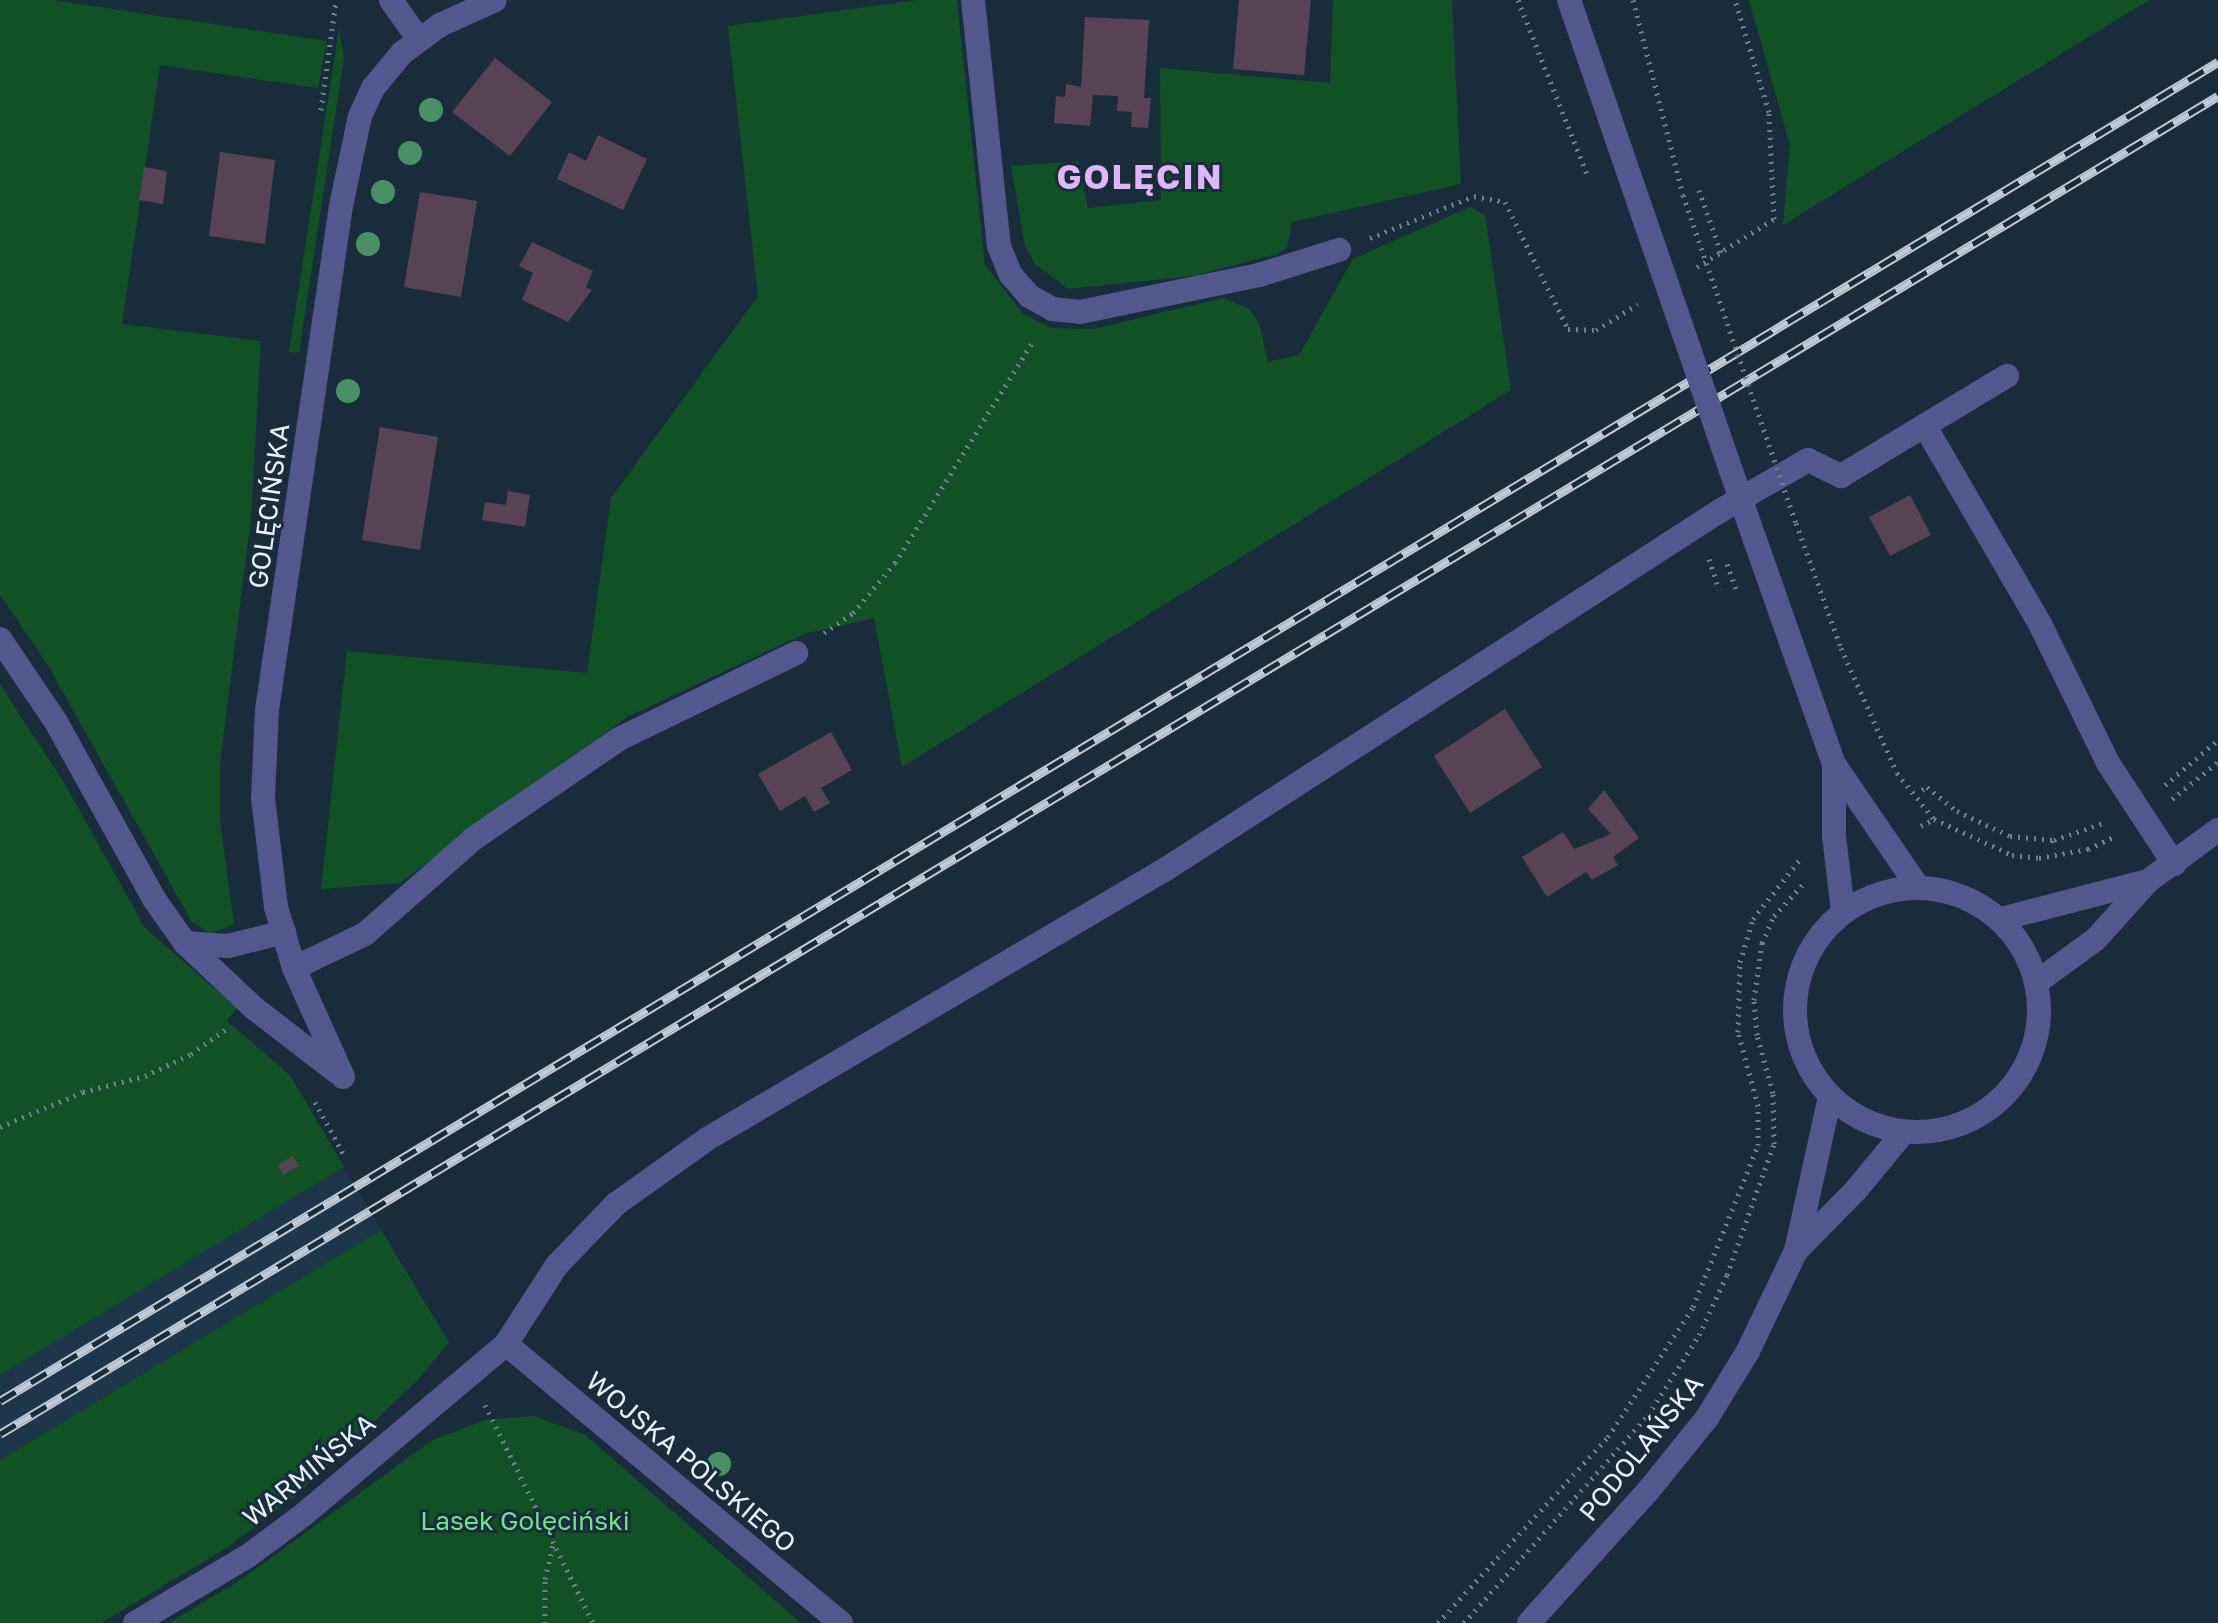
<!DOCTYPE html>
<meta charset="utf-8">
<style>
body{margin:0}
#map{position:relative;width:2218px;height:1623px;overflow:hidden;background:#192c3c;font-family:"Golos Text",sans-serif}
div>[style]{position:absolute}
.built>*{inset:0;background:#1d364b}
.green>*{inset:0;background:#105224}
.building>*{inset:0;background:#574354}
.path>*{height:5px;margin-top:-2.5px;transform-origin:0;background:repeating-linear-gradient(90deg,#70808e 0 2px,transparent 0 8px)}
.minor>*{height:24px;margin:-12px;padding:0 12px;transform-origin:12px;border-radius:12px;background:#52588d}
.minor>.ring{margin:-12px;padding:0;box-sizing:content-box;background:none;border:24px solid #52588d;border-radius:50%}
.rail>*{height:9px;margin-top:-4.5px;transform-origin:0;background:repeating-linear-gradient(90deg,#192c3c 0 18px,#bfccd8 0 36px);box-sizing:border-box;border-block:2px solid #bfccd8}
.path-bridge>*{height:5px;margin-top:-2.5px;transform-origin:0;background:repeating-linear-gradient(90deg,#70808e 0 2px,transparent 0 8px)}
.minor-bridge>*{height:24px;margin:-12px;padding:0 12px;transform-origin:12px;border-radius:12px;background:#52588d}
.trees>*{width:24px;height:24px;margin:-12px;border-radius:50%;background:#4a9067}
span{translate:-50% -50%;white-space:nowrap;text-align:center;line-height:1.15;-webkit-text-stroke:6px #192c3c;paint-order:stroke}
.street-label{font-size:26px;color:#e7f3fe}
.park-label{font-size:26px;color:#73e28b}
.district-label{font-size:34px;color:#e0b6f7;font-weight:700;letter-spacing:2px}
</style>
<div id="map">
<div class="built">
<div style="clip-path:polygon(344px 1167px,381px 1230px,0 1460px,0 1375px)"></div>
</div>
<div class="green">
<div style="clip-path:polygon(0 0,52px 0,327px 41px,318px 88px,160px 65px,122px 324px,261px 341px,251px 518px,220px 763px,220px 821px,234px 924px,211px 934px,192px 922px,46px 662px,0 595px)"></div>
<div style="clip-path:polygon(918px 0,957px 0,985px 265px,1023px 314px,1051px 328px,1093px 329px,1224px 298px,1249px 309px,1259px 323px,1268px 362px,1299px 355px,1353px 259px,1470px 207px,1485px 215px,1511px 390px,902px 767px,874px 618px,804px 634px,627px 717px,400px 883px,321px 889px,347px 651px,587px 673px,611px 498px,758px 296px,728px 26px)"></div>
<div style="clip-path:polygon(1333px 0,1452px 0,1461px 184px,1292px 222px,1287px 248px,1277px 254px,1193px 276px,1068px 289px,1035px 264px,1025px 246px,1011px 166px,1078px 161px,1088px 208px,1161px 200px,1160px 68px,1330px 83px)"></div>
<div style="clip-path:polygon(1749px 0,2149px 0,1783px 225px,1790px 145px)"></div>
<div style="clip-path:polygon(339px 29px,344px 57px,299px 353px,289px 352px)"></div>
<div style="clip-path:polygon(0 684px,66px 786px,145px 928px,237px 1008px,227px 1021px,290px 1075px,344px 1167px,0 1375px)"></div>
<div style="clip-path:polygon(381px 1230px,449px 1342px,418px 1380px,294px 1497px,225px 1549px,101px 1623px,0 1623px,0 1460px)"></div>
<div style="clip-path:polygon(533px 1416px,584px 1434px,801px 1623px,169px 1623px,242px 1579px,431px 1441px,485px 1420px)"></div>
</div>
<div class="building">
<div style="clip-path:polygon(1239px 0,1311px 0,1304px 75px,1233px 69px)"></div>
<div style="clip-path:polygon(1085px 17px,1149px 20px,1144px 98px,1151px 98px,1148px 128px,1131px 127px,1132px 112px,1117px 111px,1118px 96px,1093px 95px,1090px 126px,1054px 123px,1056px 96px,1065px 97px,1066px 84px,1081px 87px)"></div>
<div style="clip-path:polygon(495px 58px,552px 102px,510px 156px,452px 112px)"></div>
<div style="clip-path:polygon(598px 135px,647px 159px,623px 210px,557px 179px,569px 152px,586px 161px)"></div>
<div style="clip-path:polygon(220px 152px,275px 160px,265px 244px,209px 236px)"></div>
<div style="clip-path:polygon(144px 167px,167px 171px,163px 204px,139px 200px)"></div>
<div style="clip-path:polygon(420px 192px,477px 201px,461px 297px,404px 287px)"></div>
<div style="clip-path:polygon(532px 242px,593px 271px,586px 287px,592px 290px,568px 322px,522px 300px,533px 273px,519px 266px)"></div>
<div style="clip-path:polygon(380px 427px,438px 437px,420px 550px,362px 540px)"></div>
<div style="clip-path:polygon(508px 491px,530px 495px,525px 527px,482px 520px,485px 502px,506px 505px)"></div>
<div style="clip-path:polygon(1910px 495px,1931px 535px,1890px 556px,1869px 517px)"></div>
<div style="clip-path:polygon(1505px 709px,1542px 767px,1470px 813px,1434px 756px)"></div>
<div style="clip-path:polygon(831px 732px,852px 770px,821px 788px,830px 803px,814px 812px,805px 796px,780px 811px,758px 774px)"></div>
<div style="clip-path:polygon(1604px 790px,1639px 838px,1613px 857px,1618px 865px,1592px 880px,1586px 872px,1547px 897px,1522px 857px,1563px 832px,1574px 849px,1611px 834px,1588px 809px)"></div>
<div style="clip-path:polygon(293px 1156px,299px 1166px,283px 1175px,278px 1165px)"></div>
</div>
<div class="path">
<div style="left:1518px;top:0;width:190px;rotate:68.4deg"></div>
<div style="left:1633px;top:0;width:201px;rotate:75.6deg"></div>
<div style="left:321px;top:110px;width:111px;rotate:-82.2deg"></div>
<div style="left:1699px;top:190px;width:66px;rotate:70.5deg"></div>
<div style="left:1370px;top:238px;width:112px;rotate:-22deg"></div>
<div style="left:1474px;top:196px;width:32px;rotate:11deg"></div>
<div style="left:1505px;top:202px;width:142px;rotate:63.6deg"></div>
<div style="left:1568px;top:329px;width:28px;rotate:2deg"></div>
<div style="left:1596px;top:330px;width:49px;rotate:-31.8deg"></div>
<div style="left:1697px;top:267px;width:91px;rotate:-31.9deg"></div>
<div style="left:1774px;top:219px;width:107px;rotate:-92.7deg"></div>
<div style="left:1769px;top:112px;width:117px;rotate:-106.9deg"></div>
<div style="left:1796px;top:523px;width:133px;rotate:70.2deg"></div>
<div style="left:1841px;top:648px;width:137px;rotate:65.9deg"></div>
<div style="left:1897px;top:773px;width:59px;rotate:51.2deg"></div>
<div style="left:1709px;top:559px;width:32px;rotate:72deg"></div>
<div style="left:824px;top:633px;width:35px;rotate:-35deg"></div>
<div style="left:853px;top:613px;width:65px;rotate:-50deg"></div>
<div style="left:895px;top:563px;width:261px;rotate:-58.1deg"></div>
<div style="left:2165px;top:785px;width:70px;rotate:-40.3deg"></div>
<div style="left:1922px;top:790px;width:6px;rotate:-31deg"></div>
<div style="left:1927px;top:787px;width:38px;rotate:39deg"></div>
<div style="left:1957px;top:811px;width:59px;rotate:25.3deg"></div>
<div style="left:2010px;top:836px;width:44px;rotate:5.2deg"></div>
<div style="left:2054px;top:840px;width:55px;rotate:-19.1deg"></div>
<div style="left:2172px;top:799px;width:59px;rotate:-38.8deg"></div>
<div style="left:1921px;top:826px;width:15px;rotate:-28deg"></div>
<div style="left:1934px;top:819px;width:86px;rotate:24.8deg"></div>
<div style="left:2012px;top:855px;width:27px;rotate:6deg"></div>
<div style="left:2039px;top:858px;width:50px;rotate:-10.4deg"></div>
<div style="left:2088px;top:849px;width:29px;rotate:-25deg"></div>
<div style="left:2054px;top:840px;width:8px;rotate:76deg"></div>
<div style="left:315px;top:1102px;width:60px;rotate:61.3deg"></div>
<div style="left:0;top:1127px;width:90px;rotate:-22.9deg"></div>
<div style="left:83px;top:1092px;width:64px;rotate:-14.5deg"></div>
<div style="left:145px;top:1076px;width:51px;rotate:-25.6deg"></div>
<div style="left:191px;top:1054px;width:42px;rotate:-35.2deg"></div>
<div style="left:485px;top:1405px;width:243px;rotate:63.6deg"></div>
<div style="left:545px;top:1623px;width:44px;rotate:-90deg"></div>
<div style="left:545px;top:1579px;width:39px;rotate:-77deg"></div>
<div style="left:1438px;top:1623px;width:252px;rotate:-47.6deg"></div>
<div style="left:1608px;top:1437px;width:155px;rotate:-56.8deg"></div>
<div style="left:1693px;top:1307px;width:175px;rotate:-68.1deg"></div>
<div style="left:1758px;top:1145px;width:39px;rotate:-90deg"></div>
<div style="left:1758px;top:1106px;width:77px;rotate:-105.1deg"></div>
<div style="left:1738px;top:1032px;width:70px;rotate:-88.4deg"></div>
<div style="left:1740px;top:962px;width:45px;rotate:-73.2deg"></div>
<div style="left:1753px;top:919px;width:78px;rotate:-51.8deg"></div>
<div style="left:1464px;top:1623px;width:278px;rotate:-48.5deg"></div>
<div style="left:1648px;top:1415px;width:95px;rotate:-57.5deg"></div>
<div style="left:1699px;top:1335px;width:66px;rotate:-65deg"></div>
<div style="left:1727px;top:1275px;width:139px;rotate:-70.3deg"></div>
<div style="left:1774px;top:1144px;width:51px;rotate:-91.1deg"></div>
<div style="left:1773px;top:1093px;width:60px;rotate:-105.4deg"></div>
<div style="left:1757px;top:1035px;width:35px;rotate:-95deg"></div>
<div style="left:1754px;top:1000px;width:58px;rotate:-82deg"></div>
<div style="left:1762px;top:943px;width:30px;rotate:-66deg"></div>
<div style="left:1774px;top:916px;width:46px;rotate:-47.6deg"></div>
</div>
<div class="minor">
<div style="left:391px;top:0;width:49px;rotate:55deg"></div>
<div style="left:973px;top:0;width:247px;rotate:84deg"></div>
<div style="left:999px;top:246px;width:31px;rotate:68deg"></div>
<div style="left:1011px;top:275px;width:28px;rotate:49deg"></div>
<div style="left:1029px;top:296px;width:26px;rotate:29deg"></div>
<div style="left:1052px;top:309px;width:28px;rotate:6deg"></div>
<div style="left:1080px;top:312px;width:183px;rotate:-11.7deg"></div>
<div style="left:1259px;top:275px;width:84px;rotate:-17.4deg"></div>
<div style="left:1569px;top:0;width:227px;rotate:71deg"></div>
<div style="left:1926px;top:428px;width:227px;rotate:59.8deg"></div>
<div style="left:2040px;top:624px;width:155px;rotate:63.9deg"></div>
<div style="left:2108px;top:763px;width:121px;rotate:56.8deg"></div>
<div style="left:1755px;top:540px;width:238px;rotate:70.6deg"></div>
<div style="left:1834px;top:764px;width:149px;rotate:55.7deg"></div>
<div style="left:0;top:639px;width:100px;rotate:56deg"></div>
<div style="left:56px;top:722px;width:202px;rotate:61deg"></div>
<div style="left:154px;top:899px;width:54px;rotate:54.8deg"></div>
<div style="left:185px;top:943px;width:95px;rotate:43.3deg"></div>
<div style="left:254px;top:1008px;width:106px;rotate:37.7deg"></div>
<div style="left:1834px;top:764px;width:72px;rotate:90deg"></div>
<div style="left:1834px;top:836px;width:76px;rotate:83.2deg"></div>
<div class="ring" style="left:1795px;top:888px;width:220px;height:220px"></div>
<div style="left:2001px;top:919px;width:152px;rotate:-14.5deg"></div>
<div style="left:185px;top:943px;width:43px;rotate:4deg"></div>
<div style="left:228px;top:946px;width:58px;rotate:-14deg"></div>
<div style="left:294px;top:968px;width:79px;rotate:-25.6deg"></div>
<div style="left:365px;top:934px;width:144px;rotate:-41.3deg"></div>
<div style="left:473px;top:839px;width:177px;rotate:-34.4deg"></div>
<div style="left:619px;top:739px;width:197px;rotate:-25.9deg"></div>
<div style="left:2037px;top:982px;width:73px;rotate:-36.1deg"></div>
<div style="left:2096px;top:939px;width:78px;rotate:-48.1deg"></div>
<div style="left:2148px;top:881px;width:87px;rotate:-36.1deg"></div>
<div style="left:343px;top:1077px;width:120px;rotate:-114.2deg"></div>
<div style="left:294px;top:968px;width:64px;rotate:-106.4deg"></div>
<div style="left:276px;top:907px;width:110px;rotate:-96.8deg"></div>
<div style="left:263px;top:798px;width:88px;rotate:-87.4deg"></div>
<div style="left:267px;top:710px;width:509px;rotate:-81.65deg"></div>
<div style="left:341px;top:206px;width:92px;rotate:-78.1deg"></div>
<div style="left:360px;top:116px;width:31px;rotate:-65deg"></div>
<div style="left:373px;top:88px;width:45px;rotate:-50.4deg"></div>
<div style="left:402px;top:53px;width:47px;rotate:-36.4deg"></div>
<div style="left:440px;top:25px;width:60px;rotate:-24.4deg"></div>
<div style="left:1796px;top:1251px;width:86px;rotate:-45.5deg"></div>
<div style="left:1856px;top:1190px;width:75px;rotate:-50.4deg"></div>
<div style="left:506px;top:1344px;width:436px;rotate:39.8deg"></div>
<div style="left:135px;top:1623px;width:131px;rotate:-30.7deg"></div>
<div style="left:248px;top:1556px;width:69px;rotate:-36.7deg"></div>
<div style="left:303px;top:1515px;width:265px;rotate:-40.1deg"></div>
<div style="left:506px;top:1344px;width:94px;rotate:-57.2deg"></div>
<div style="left:557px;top:1265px;width:85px;rotate:-46deg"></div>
<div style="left:616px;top:1204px;width:112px;rotate:-35.5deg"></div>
<div style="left:707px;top:1139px;width:533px;rotate:-30.47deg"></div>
<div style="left:1166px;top:869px;width:657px;rotate:-32.89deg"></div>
<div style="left:1718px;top:512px;width:104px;rotate:-30deg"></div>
<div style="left:1808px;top:460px;width:37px;rotate:26deg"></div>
<div style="left:1841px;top:476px;width:194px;rotate:-31.1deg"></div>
<div style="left:1529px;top:1623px;width:178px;rotate:-48deg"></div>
<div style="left:1648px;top:1491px;width:94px;rotate:-51.1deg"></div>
<div style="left:1707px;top:1418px;width:79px;rotate:-58.5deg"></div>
<div style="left:1748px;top:1351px;width:111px;rotate:-64.4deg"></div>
<div style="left:1796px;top:1251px;width:159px;rotate:-77.6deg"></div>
</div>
<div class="rail">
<div style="left:0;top:1401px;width:2591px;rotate:-31.12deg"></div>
<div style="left:0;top:1434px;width:2590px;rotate:-31.1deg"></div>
</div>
<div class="path-bridge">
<div style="left:1683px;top:195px;width:347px;rotate:71deg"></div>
<div style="left:1727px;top:564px;width:27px;rotate:70deg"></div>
</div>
<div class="minor-bridge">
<div style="left:1643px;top:215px;width:344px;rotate:71deg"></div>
</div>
<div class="trees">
<div style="left:431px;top:110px"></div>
<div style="left:410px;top:153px"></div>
<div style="left:383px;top:192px"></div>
<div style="left:368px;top:244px"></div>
<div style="left:348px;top:391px"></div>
<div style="left:719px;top:1464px"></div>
</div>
<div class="street-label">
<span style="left:269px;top:506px;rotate:-82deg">GOLĘCIŃSKA</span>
<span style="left:1641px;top:1448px;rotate:-51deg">PODOLAŃSKA</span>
<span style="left:691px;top:1462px;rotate:40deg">WOJSKA POLSKIEGO</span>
<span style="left:309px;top:1470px;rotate:-39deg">WARMIŃSKA</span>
</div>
<div class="park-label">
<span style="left:525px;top:1521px">Lasek Golęciński</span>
</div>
<div class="district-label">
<span style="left:1140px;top:177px">GOLĘCIN</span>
</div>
</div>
